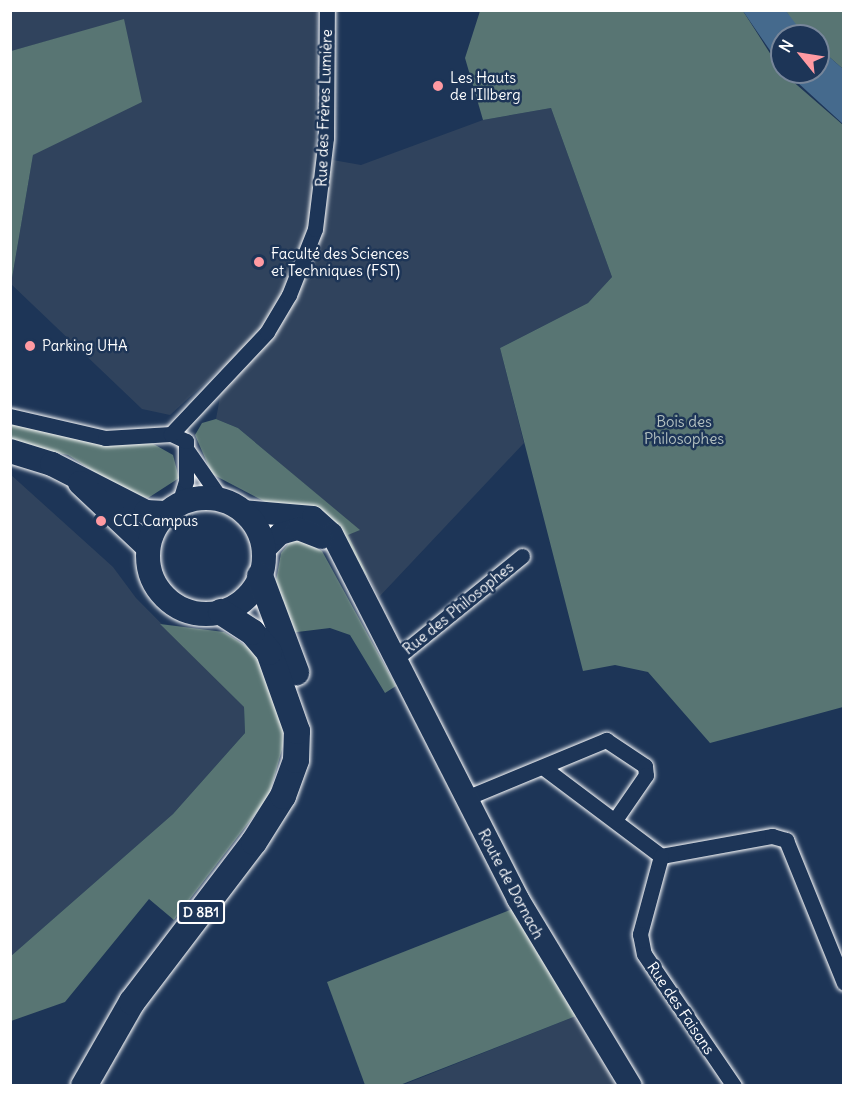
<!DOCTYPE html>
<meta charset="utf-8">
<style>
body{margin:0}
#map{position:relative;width:854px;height:1096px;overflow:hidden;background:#1d3557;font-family:Delius,sans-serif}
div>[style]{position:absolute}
.built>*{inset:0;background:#30435d}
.green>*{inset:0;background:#587573}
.water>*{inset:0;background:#456a8d}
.roads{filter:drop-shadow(0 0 2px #fff) drop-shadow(0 0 2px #fff)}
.minor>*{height:15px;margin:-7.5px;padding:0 7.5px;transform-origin:7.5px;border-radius:7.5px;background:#1d3557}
.secondary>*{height:22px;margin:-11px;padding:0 11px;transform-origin:11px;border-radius:11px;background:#1d3557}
.primary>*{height:24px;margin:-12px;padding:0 12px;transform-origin:12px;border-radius:12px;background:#1d3557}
.primary>.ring{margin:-12px;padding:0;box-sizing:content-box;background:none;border:24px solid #1d3557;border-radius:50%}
.trunk>*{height:26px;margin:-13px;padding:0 13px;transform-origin:13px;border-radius:13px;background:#1d3557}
.dots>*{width:16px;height:16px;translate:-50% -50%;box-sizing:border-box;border:3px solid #1d3557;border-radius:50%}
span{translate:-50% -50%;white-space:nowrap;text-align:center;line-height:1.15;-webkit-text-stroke:5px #1d3557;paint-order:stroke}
.shield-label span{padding:2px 4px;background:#1d3557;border:2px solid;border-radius:4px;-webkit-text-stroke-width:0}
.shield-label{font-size:14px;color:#fff;font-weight:700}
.poi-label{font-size:15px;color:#fff}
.left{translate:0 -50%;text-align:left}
.street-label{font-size:15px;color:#fff}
.park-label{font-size:15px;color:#b4c1c0}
.frame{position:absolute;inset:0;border:12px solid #fff;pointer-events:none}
.north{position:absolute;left:770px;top:24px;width:60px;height:60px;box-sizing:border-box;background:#1d3557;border:2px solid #77869a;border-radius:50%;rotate:300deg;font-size:16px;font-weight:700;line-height:24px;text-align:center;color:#fff}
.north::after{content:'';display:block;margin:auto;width:21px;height:27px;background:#ff9aa2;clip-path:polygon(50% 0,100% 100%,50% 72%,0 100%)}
</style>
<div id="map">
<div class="built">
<div style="clip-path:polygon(11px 11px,317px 11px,316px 157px,361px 165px,483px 120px,551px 108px,612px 277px,588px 303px,500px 348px,524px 443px,379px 597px,347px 535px,359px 530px,238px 428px,216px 419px,226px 364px,170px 415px,142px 409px,11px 284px,33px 155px,124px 20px,11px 51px)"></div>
<div style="clip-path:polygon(10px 474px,113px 567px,136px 598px,244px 707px,245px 733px,173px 814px,11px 956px)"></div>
<div style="clip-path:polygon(576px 1016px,615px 1085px,400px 1086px)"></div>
</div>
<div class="green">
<div style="clip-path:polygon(480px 11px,743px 11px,782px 72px,843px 125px,843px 707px,710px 743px,648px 672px,615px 665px,583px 671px,500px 348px,588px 303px,612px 277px,551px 108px,483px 120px,465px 58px)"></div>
<div style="clip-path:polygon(786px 11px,843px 11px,843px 69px,818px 47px,818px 36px,797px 29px)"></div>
<div style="clip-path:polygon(124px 19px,142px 102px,33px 155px,11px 284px,11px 51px)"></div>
<div style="clip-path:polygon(216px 419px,238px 428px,360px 530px,348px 535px,370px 580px,335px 529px,273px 506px,212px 474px,195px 435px,202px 423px)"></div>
<div style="clip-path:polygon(11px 423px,150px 442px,173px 455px,179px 478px,148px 498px,130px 495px,68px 455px,11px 443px)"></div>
<div style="clip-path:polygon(294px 537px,322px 551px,396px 686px,385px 693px,350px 635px,330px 628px,289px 633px,275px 586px,281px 553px)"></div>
<div style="clip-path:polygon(160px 624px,224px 632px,262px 656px,283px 707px,283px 746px,269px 796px,174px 920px,149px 899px,65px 1002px,11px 1021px,11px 956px,173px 814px,245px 733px,244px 707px)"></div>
<div style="clip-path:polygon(515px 908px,576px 1016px,400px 1085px,365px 1085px,327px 982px)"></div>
</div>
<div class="water">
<div style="clip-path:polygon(743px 11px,786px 11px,805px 36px,782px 36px,782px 68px)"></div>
<div style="clip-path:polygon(818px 47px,843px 69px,843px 124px,786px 72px,818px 72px)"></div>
</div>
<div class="roads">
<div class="minor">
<div style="left:10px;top:416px;width:98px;rotate:13deg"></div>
<div style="left:105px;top:438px;width:66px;rotate:-3.5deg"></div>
<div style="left:187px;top:450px;width:60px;rotate:55.2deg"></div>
<div style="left:179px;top:504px;width:24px;rotate:-73deg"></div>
<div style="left:186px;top:481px;width:40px;rotate:-90deg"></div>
<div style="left:186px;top:441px;width:17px;rotate:-155deg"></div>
<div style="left:171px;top:434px;width:140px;rotate:-46.7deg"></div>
<div style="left:267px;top:332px;width:43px;rotate:-59.3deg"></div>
<div style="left:289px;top:295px;width:71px;rotate:-68.5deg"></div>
<div style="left:315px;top:229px;width:92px;rotate:-83.1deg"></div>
<div style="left:326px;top:138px;width:128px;rotate:-89.6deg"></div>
<div style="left:394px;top:660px;width:165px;rotate:-39.1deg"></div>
<div style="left:544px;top:768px;width:146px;rotate:36.9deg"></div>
<div style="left:466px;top:798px;width:152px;rotate:-22.5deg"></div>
<div style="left:606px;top:740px;width:47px;rotate:33.7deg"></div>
<div style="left:645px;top:766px;width:9px;rotate:84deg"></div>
<div style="left:646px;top:775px;width:55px;rotate:124.6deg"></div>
<div style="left:661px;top:856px;width:113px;rotate:-10.2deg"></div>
<div style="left:772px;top:836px;width:15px;rotate:16deg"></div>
<div style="left:786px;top:840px;width:154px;rotate:67.9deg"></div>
<div style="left:661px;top:856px;width:81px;rotate:105.1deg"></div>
<div style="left:640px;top:934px;width:20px;rotate:79deg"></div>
<div style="left:644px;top:954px;width:160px;rotate:55.7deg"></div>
</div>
<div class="secondary">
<div style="left:242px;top:511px;width:71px;rotate:4.8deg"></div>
<div style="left:313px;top:517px;width:25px;rotate:42deg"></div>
<div style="left:332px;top:534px;width:410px;rotate:63deg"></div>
<div style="left:518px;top:899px;width:218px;rotate:58.9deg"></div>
<div style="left:263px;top:551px;width:24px;rotate:-45deg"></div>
<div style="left:280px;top:534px;width:19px;rotate:-16deg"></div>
<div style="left:298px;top:529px;width:25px;rotate:21deg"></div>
</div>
<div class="primary">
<div style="left:10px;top:451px;width:44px;rotate:17.2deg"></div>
<div style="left:52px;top:464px;width:106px;rotate:27.1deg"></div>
<div style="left:146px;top:512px;width:20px;rotate:3deg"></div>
<div style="left:80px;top:483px;width:93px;rotate:43.3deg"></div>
<div class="ring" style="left:148px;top:498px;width:92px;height:92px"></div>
</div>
<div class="trunk">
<div style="left:260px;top:576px;width:103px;rotate:69.4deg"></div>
<div style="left:84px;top:1086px;width:97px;rotate:-60.3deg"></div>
<div style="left:132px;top:1002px;width:201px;rotate:-52.7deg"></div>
<div style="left:254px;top:842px;width:54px;rotate:-57.8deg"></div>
<div style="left:283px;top:796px;width:38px;rotate:-70deg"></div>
<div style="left:296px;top:760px;width:29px;rotate:-88deg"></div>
<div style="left:297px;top:731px;width:84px;rotate:-109.5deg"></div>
<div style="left:269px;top:652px;width:26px;rotate:-130deg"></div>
<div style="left:252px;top:632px;width:37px;rotate:-147deg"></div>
</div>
</div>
<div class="dots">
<div style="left:438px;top:86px;background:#ff9aa2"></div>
<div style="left:259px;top:262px;background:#ff9aa2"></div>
<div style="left:30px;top:346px;background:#ff9aa2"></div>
<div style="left:101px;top:521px;background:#ff9aa2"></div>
</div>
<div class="shield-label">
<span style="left:201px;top:912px">D 8B1</span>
</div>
<div class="poi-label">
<span class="left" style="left:450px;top:86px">Les Hauts<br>de l'Illberg</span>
<span class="left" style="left:271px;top:262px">Faculté des Sciences<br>et Techniques (FST)</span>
<span class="left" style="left:42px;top:346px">Parking UHA</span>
<span class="left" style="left:113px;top:521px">CCI Campus</span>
</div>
<div class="street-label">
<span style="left:324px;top:108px;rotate:-88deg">Rue des Frères Lumière</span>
<span style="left:458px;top:608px;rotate:-39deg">Rue des Philosophes</span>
<span style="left:511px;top:884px;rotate:62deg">Route de Dornach</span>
<span style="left:681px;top:1008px;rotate:56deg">Rue des Faisans</span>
</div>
<div class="park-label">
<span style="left:684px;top:430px">Bois des<br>Philosophes</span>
</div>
<div class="frame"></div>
<div class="north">N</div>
</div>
